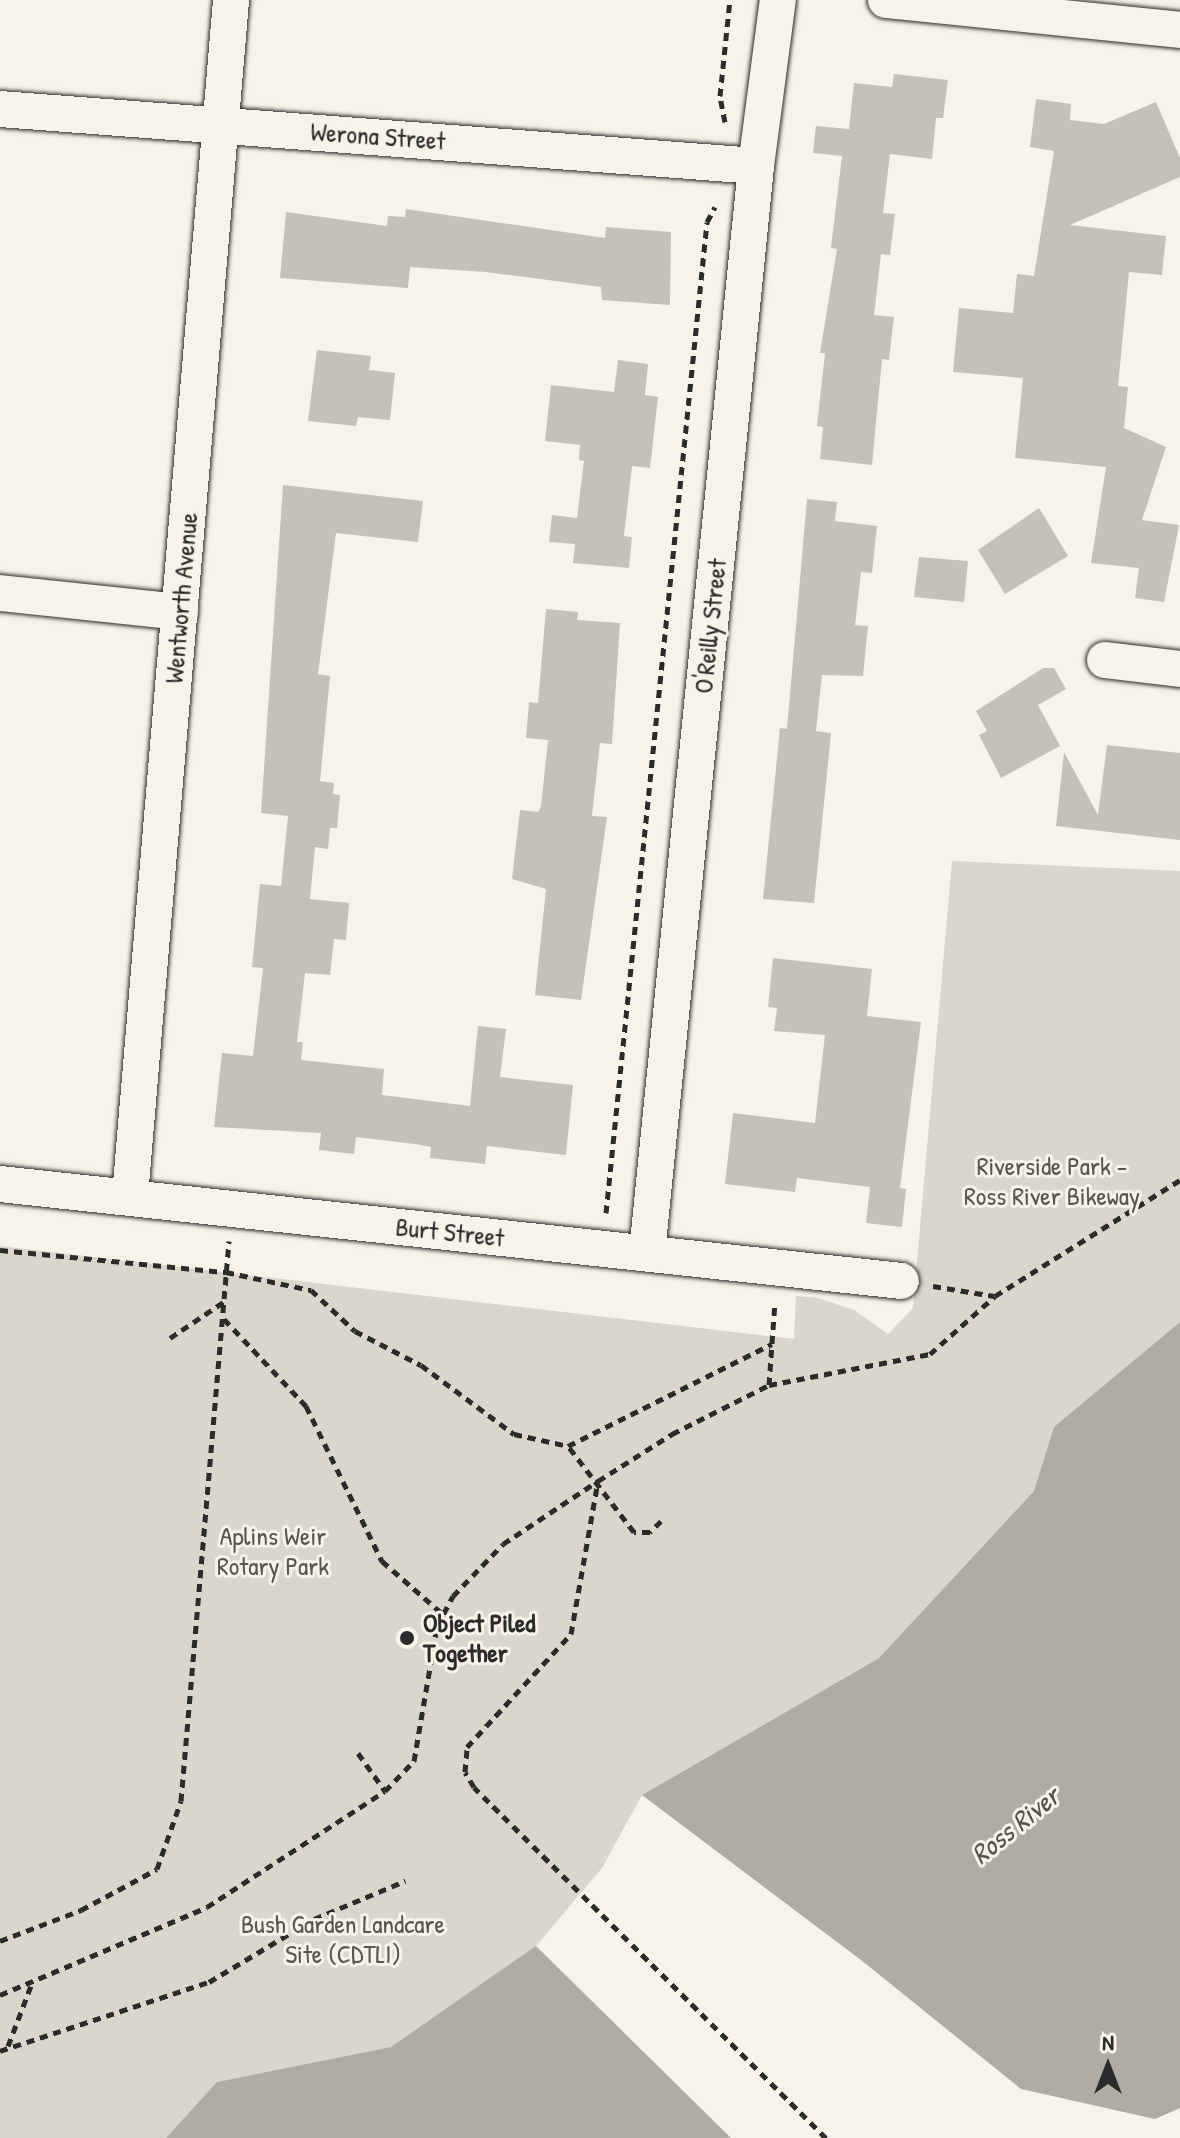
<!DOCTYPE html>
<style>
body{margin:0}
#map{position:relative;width:1180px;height:2138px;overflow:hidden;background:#f7f3e8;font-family:"Patrick Hand",sans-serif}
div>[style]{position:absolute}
.green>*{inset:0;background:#dad6cc}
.water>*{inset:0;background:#afaca4}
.building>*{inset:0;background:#c4c1b9}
.path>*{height:5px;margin-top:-2.5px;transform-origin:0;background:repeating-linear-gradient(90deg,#2b2b2b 0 8px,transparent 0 14px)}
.roads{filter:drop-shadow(0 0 2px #2b2b2b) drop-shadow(0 0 2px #2b2b2b)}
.minor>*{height:36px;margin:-18px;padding:0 18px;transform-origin:18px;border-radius:18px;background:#f7f3e8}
.dots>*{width:22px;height:22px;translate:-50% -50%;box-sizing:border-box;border:4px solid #f7f3e8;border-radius:50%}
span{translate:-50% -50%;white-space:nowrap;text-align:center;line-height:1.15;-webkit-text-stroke:6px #f7f3e8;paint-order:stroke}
.street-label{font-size:26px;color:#2b2b2b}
.park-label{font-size:26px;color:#575653}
.poi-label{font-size:26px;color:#2b2b2b;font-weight:700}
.left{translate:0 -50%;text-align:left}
.water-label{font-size:28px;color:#53524f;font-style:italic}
.north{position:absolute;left:1068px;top:2026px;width:80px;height:80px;-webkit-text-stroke:6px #f7f3e8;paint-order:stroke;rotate:0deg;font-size:22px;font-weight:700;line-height:32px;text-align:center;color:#2b2b2b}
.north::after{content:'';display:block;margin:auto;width:28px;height:36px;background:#2b2b2b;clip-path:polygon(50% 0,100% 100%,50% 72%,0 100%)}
</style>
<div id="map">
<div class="green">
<div style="clip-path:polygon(952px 861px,1180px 871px,1180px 1322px,1055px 1427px,1034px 1491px,879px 1658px,642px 1795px,602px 1868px,536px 1946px,464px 2001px,391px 2047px,218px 2082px,166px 2138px,0 2138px,0 1246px,794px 1339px,796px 1296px,818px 1298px,854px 1310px,888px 1334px,913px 1308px)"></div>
</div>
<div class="water">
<div style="clip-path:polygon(1180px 1322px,1180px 2108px,1155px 2119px,1021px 2089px,861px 1960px,642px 1795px,879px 1658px,1034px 1491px,1054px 1427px)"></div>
<div style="clip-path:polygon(536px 1946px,731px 2138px,166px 2138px,217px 2082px,391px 2047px)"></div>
</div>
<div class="building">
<div style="clip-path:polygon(894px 74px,948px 80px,943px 118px,936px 118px,932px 159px,890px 154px,883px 213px,895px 214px,890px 255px,881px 254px,874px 315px,894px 317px,889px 360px,882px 359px,872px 465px,820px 459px,823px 427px,817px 426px,825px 353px,820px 353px,837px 249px,831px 248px,842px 156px,813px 153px,816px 126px,849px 129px,854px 83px,892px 87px)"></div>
<div style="clip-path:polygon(1036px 99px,1071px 104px,1070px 120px,1104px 124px,1156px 102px,1180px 158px,1180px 177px,1070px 225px,1166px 236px,1162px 275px,1129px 272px,1118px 386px,1128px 387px,1124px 428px,1166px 447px,1142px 520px,1179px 525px,1164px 602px,1135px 598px,1139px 568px,1091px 563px,1106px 467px,1015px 458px,1023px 378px,953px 372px,959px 308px,1013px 313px,1017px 274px,1034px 276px,1054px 151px,1030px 147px)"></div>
<div style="clip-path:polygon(406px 209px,605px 238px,606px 227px,671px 232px,670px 305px,602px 300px,601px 287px,486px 272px,410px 267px,408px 288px,280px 278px,286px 212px,387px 226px,388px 216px,405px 217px)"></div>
<div style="clip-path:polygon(317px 350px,371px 356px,369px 370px,395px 373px,390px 420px,358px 417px,356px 426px,308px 421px)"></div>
<div style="clip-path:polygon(618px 360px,648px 364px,645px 395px,658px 397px,650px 468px,632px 466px,624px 536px,632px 537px,629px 568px,573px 563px,575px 544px,549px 542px,552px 515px,577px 518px,584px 461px,579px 460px,580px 445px,545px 441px,551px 385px,614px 392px)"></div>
<div style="clip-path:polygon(283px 485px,423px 501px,418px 542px,336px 533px,318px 674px,330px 676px,320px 781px,334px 783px,333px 794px,340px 795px,337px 828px,330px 828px,328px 849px,315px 847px,310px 899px,349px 903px,346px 940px,334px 939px,330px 975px,305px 973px,297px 1042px,303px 1042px,301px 1060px,384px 1069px,382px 1095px,470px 1106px,478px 1026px,506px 1029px,500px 1077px,573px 1085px,566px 1155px,487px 1146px,485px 1164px,430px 1158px,431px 1147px,415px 1144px,356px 1137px,354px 1154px,319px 1150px,321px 1133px,214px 1127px,222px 1053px,253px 1056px,263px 968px,252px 967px,260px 884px,281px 886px,288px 816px,261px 813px)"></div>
<div style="clip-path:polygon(807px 499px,837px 502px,835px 521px,877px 526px,872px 573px,861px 572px,855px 625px,868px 626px,863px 676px,822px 675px,816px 731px,831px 733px,814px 903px,763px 899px,780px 728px,787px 729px)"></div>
<div style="clip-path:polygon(1039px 508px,1068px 556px,1005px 594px,978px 550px)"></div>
<div style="clip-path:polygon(919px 557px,968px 561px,964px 602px,914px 597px)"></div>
<div style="clip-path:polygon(546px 609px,578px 612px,577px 620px,620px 623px,612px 744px,600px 743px,592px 816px,607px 817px,581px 1000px,535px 995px,546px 889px,512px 879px,520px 810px,538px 812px,541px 806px,548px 740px,526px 738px,529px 702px,538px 703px)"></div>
<div style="clip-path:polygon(1043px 668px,1054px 668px,1066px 689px,1038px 705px,1060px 746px,1001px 778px,979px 735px,987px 731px,976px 711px)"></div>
<div style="clip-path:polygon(1107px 745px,1180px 753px,1180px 840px,1056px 826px,1064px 752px,1098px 815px)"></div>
<div style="clip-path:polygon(773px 958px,872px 969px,867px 1016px,921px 1022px,900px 1188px,906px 1189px,902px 1227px,866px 1223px,870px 1187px,797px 1178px,795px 1192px,725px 1184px,733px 1113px,815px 1123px,825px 1035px,774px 1031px,777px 1008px,768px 1007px)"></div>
</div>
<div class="path">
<div style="left:725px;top:122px;width:26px;rotate:-101deg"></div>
<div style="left:720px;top:96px;width:97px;rotate:-84.1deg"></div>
<div style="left:606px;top:1213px;width:996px;rotate:-84.18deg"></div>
<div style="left:707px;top:222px;width:17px;rotate:-62deg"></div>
<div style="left:0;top:1250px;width:227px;rotate:5.6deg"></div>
<div style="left:226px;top:1272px;width:87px;rotate:12deg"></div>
<div style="left:311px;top:1290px;width:60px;rotate:43deg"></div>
<div style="left:355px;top:1331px;width:74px;rotate:27.3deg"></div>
<div style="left:421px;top:1365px;width:116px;rotate:36.6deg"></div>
<div style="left:514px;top:1434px;width:55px;rotate:12.5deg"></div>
<div style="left:933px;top:1286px;width:62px;rotate:9.3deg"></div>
<div style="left:224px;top:1319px;width:120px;rotate:46.7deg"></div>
<div style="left:306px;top:1406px;width:173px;rotate:63.9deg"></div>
<div style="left:382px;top:1561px;width:82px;rotate:41.1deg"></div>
<div style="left:170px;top:1338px;width:66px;rotate:-33.9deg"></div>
<div style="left:769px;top:1385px;width:83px;rotate:-85.9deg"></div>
<div style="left:661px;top:1521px;width:16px;rotate:135deg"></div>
<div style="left:650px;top:1532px;width:16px;rotate:180deg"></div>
<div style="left:634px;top:1532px;width:108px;rotate:-127.5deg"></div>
<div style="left:568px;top:1446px;width:228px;rotate:-26.6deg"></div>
<div style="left:358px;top:1753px;width:47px;rotate:54.6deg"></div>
<div style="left:0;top:1941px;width:87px;rotate:-20.9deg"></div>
<div style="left:81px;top:1910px;width:86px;rotate:-28.3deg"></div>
<div style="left:157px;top:1869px;width:72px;rotate:-70.6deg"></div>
<div style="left:181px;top:1801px;width:562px;rotate:-85.1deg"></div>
<div style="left:0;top:1995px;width:225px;rotate:-23deg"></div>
<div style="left:207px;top:1907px;width:212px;rotate:-33.1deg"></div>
<div style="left:385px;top:1791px;width:42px;rotate:-46deg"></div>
<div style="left:414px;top:1761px;width:137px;rotate:-80.3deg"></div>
<div style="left:437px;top:1626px;width:34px;rotate:-62deg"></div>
<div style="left:453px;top:1596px;width:72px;rotate:-46.1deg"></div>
<div style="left:503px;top:1544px;width:114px;rotate:-33.6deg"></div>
<div style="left:8px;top:2046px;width:67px;rotate:-69.1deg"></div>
<div style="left:0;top:2051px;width:220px;rotate:-18.3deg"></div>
<div style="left:209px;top:1982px;width:122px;rotate:-31deg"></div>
<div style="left:314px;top:1919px;width:99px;rotate:-22.7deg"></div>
<div style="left:826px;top:2138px;width:497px;rotate:-135.1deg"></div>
<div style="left:474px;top:1787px;width:17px;rotate:-121deg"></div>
<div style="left:465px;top:1772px;width:25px;rotate:-85deg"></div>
<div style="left:467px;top:1747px;width:154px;rotate:-47.4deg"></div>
<div style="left:571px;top:1634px;width:155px;rotate:-80deg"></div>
<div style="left:598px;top:1481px;width:88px;rotate:-32.4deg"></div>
<div style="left:672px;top:1434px;width:109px;rotate:-26.8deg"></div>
<div style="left:769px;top:1385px;width:164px;rotate:-10.9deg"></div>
<div style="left:930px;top:1354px;width:87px;rotate:-41.7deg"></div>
<div style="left:995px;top:1296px;width:218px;rotate:-32.1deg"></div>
</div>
<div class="roads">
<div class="minor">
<div style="left:886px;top:0;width:296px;rotate:5.8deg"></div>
<div style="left:0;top:109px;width:758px;rotate:4.31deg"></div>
<div style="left:0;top:593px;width:181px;rotate:6deg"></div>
<div style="left:1105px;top:660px;width:76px;rotate:6.8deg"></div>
<div style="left:0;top:1184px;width:906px;rotate:6.14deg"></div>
<div style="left:130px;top:1196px;width:1200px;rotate:-85.17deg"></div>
<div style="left:647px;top:1253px;width:1092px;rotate:-84.27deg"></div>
<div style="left:756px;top:166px;width:167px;rotate:-82.5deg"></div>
</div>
</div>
<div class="dots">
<div style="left:407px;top:1638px;background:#2b2b2b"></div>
</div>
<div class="street-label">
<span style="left:378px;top:136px;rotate:4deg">Werona Street</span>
<span style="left:181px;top:598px;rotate:-85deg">Wentworth Avenue</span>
<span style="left:710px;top:626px;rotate:-84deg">O'Reilly Street</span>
<span style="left:450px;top:1232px;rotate:6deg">Burt Street</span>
</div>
<div class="park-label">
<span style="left:1052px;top:1181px">Riverside Park -<br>Ross River Bikeway</span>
<span style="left:273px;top:1551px">Aplins Weir<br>Rotary Park</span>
<span style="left:343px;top:1939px">Bush Garden Landcare<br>Site (CDTLI)</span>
</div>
<div class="poi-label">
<span class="left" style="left:423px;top:1638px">Object Piled<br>Together</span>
</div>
<div class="water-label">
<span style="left:1015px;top:1825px;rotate:-39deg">Ross River</span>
</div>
<div class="north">N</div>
</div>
